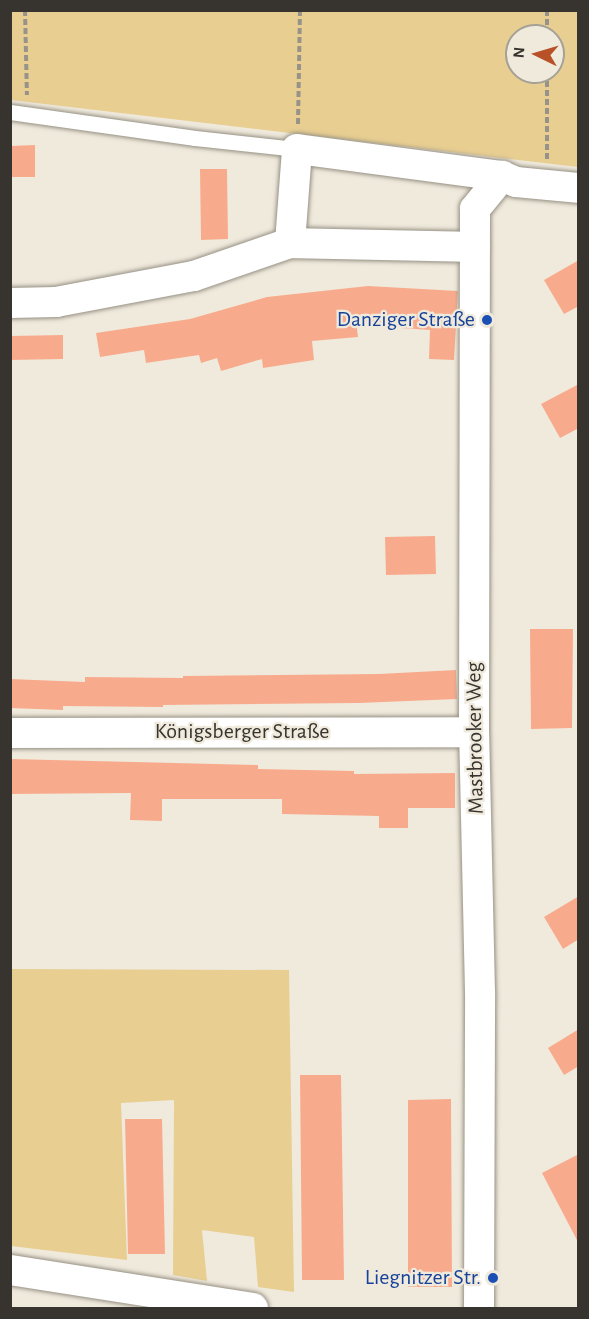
<!DOCTYPE html>
<meta charset="utf-8">
<style>
body{margin:0}
#map{position:relative;width:589px;height:1319px;overflow:hidden;background:#f0eadd;font-family:"Alegreya Sans",sans-serif}
div>[style]{position:absolute}
.green>*{inset:0;background:#e8ce91}
.building>*{inset:0;background:#f8ab8c}
.path>*{height:4px;margin-top:-2px;transform-origin:0;background:repeating-linear-gradient(90deg,#98938a 0 6px,transparent 0 9px)}
.roads{filter:drop-shadow(0 0 2px #969184) drop-shadow(0 0 2px #969184)}
.service>*{height:15px;margin:-7.5px;padding:0 7.5px;transform-origin:7.5px;border-radius:7.5px;background:#fff}
.minor>*{height:30px;margin:-15px;padding:0 15px;transform-origin:15px;border-radius:15px;background:#fff}
.dots>*{width:16px;height:16px;translate:-50% -50%;box-sizing:border-box;border:3px solid #f0eadd;border-radius:50%}
span{translate:-50% -50%;white-space:nowrap;text-align:center;line-height:1.15;-webkit-text-stroke:4.5px #f0eadd;paint-order:stroke}
.transit-label{font-size:22px;color:#164399}
.right{translate:-100% -50%;text-align:right}
.street-label{font-size:22px;color:#37342f}
.frame{position:absolute;inset:0;border:12px solid #37342f;pointer-events:none}
.north{position:absolute;left:505px;top:24px;width:60px;height:60px;box-sizing:border-box;background:#f0eadd;border:2px solid #a6a197;border-radius:50%;rotate:275deg;font-size:16px;font-weight:700;line-height:24px;text-align:center;color:#37342f}
.north::after{content:'';display:block;margin:auto;width:21px;height:27px;background:#b85128;clip-path:polygon(50% 0,100% 100%,50% 72%,0 100%)}
</style>
<div id="map">
<div class="green">
<div style="clip-path:polygon(evenodd,11px 10px,578px 11px,578px 167px,11px 100px,11px 10px,517px 36px,553px 36px,553px 72px,517px 72px,517px 36px)"></div>
<div style="clip-path:polygon(11px 969px,289px 970px,294px 1292px,258px 1287px,254px 1237px,202px 1230px,207px 1281px,173px 1275px,174px 1100px,121px 1103px,127px 1260px,11px 1246px)"></div>
</div>
<div class="building">
<div style="clip-path:polygon(35px 145px,35px 177px,10px 177px,10px 146px)"></div>
<div style="clip-path:polygon(200px 169px,227px 169px,228px 239px,201px 240px)"></div>
<div style="clip-path:polygon(579px 260px,579px 306px,564px 314px,544px 280px)"></div>
<div style="clip-path:polygon(368px 286px,458px 291px,454px 360px,429px 359px,430px 330px,401px 328px,401px 324px,356px 321px,358px 337px,312px 341px,314px 360px,263px 368px,262px 359px,221px 371px,217px 358px,201px 363px,199px 355px,146px 363px,144px 350px,100px 357px,96px 333px,190px 319px,267px 297px)"></div>
<div style="clip-path:polygon(63px 335px,63px 359px,10px 360px,10px 336px)"></div>
<div style="clip-path:polygon(579px 384px,579px 428px,560px 438px,541px 404px)"></div>
<div style="clip-path:polygon(435px 536px,436px 574px,386px 575px,385px 537px)"></div>
<div style="clip-path:polygon(530px 629px,573px 629px,572px 728px,531px 729px)"></div>
<div style="clip-path:polygon(456px 670px,457px 699px,359px 703px,163px 705px,163px 707px,63px 706px,63px 710px,10px 708px,10px 679px,85px 682px,85px 677px,183px 678px,183px 676px,379px 674px)"></div>
<div style="clip-path:polygon(10px 759px,258px 765px,258px 769px,354px 771px,354px 774px,455px 773px,455px 808px,408px 808px,408px 828px,379px 828px,379px 816px,282px 814px,282px 799px,162px 799px,162px 821px,130px 820px,131px 793px,10px 794px)"></div>
<div style="clip-path:polygon(579px 896px,579px 939px,563px 949px,544px 917px)"></div>
<div style="clip-path:polygon(579px 1029px,579px 1066px,564px 1075px,548px 1048px)"></div>
<div style="clip-path:polygon(300px 1075px,341px 1075px,344px 1280px,302px 1280px)"></div>
<div style="clip-path:polygon(451px 1099px,452px 1287px,408px 1287px,408px 1100px)"></div>
<div style="clip-path:polygon(125px 1119px,162px 1119px,165px 1254px,128px 1254px)"></div>
<div style="clip-path:polygon(579px 1154px,579px 1244px,542px 1173px)"></div>
</div>
<div class="path">
<div style="left:25px;top:10px;width:85px;rotate:88.7deg"></div>
<div style="left:547px;top:10px;width:26px;rotate:90deg"></div>
<div style="left:547px;top:72px;width:87px;rotate:90deg"></div>
<div style="left:298px;top:124px;width:114px;rotate:-89deg"></div>
</div>
<div class="roads">
<div class="service">
<div style="left:10px;top:112px;width:187px;rotate:8deg"></div>
<div style="left:195px;top:138px;width:103px;rotate:6.2deg"></div>
</div>
<div class="minor">
<div style="left:475px;top:247px;width:185px;rotate:-178.8deg"></div>
<div style="left:290px;top:243px;width:94px;rotate:-85.7deg"></div>
<div style="left:297px;top:149px;width:207px;rotate:7.5deg"></div>
<div style="left:502px;top:176px;width:15px;rotate:23deg"></div>
<div style="left:516px;top:182px;width:62px;rotate:5.5deg"></div>
<div style="left:10px;top:303px;width:46px;rotate:-1.2deg"></div>
<div style="left:56px;top:302px;width:140px;rotate:-10.7deg"></div>
<div style="left:194px;top:276px;width:102px;rotate:-19deg"></div>
<div style="left:10px;top:733px;width:464px;rotate:-0.1deg"></div>
<div style="left:10px;top:1270px;width:246px;rotate:8.9deg"></div>
<div style="left:479px;top:1308px;width:316px;rotate:-89.8deg"></div>
<div style="left:480px;top:992px;width:260px;rotate:-91.3deg"></div>
<div style="left:474px;top:732px;width:523px;rotate:-89.89deg"></div>
<div style="left:475px;top:209px;width:43px;rotate:-50.7deg"></div>
</div>
</div>
<div class="dots">
<div style="left:487px;top:320px;background:#1a4fb4"></div>
<div style="left:493px;top:1278px;background:#1a4fb4"></div>
</div>
<div class="transit-label">
<span class="right" style="left:475px;top:320px">Danziger Straße</span>
<span class="right" style="left:481px;top:1278px">Liegnitzer Str.</span>
</div>
<div class="street-label">
<span style="left:242px;top:732px">Königsberger Straße</span>
<span style="left:475px;top:738px;rotate:-91deg">Mastbrooker Weg</span>
</div>
<div class="frame"></div>
<div class="north">N</div>
</div>
